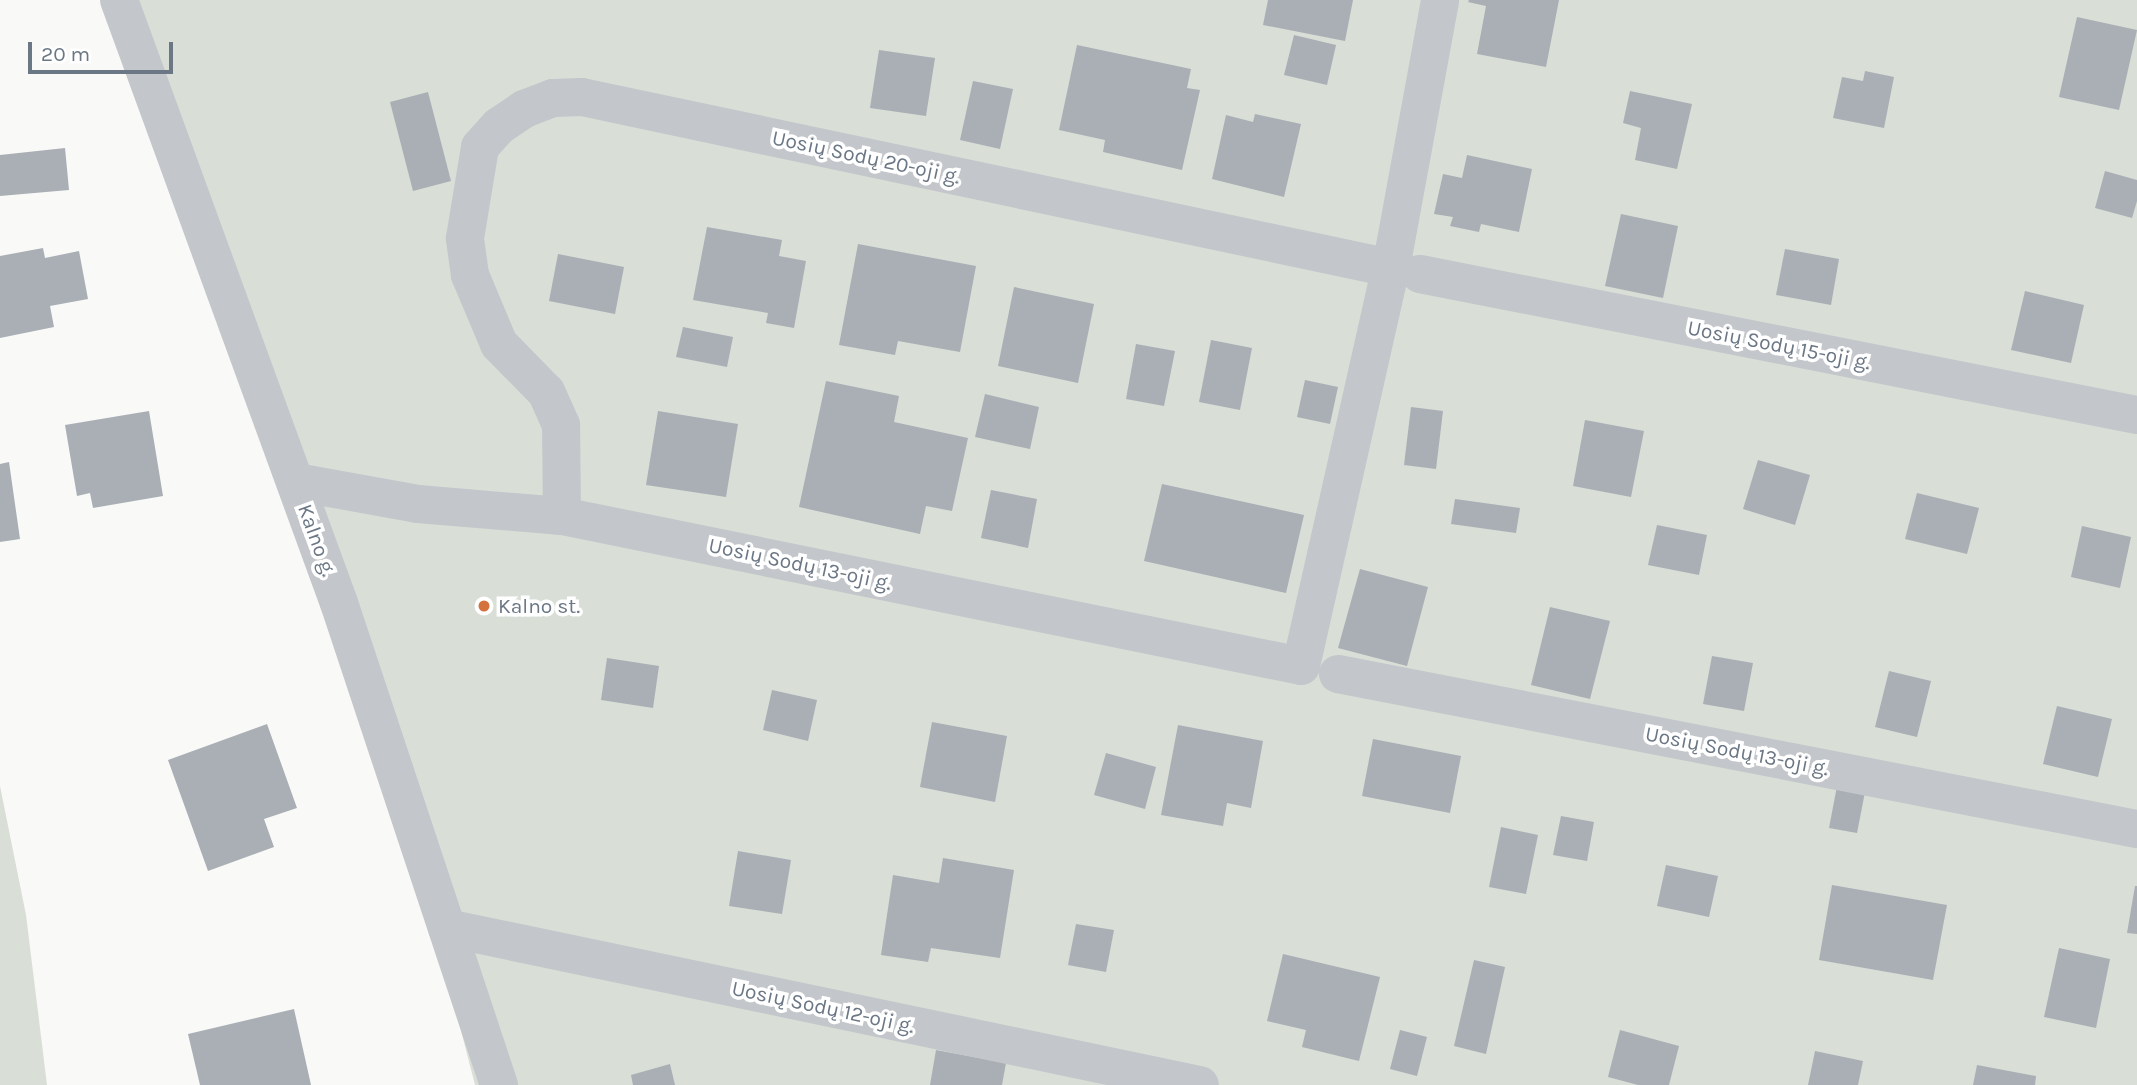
<!DOCTYPE html>
<meta charset="utf-8">
<style>
body{margin:0}
#map{position:relative;width:2137px;height:1085px;overflow:hidden;background:#f9f9f7;font-family:Karla,sans-serif}
div>[style]{position:absolute}
.green>*{inset:0;background:#d9ded7}
.building>*{inset:0;background:#a9afb5}
.minor>*{height:38px;margin:-19px;padding:0 19px;transform-origin:19px;border-radius:19px;background:#c3c6ca}
.dots>*{width:19px;height:19px;translate:-50% -50%;box-sizing:border-box;border:4px solid #fff;border-radius:50%}
span{translate:-50% -50%;white-space:nowrap;text-align:center;line-height:1.15;-webkit-text-stroke:7px #fff;paint-order:stroke}
.street-label{font-size:21px;color:#6b7785}
.poi-label{font-size:21px;color:#6b7785}
.left{translate:0 -50%;text-align:left}
.scale{position:absolute;left:28px;top:42px;width:145px;height:32px;box-sizing:border-box;border:4px solid #6b7785;border-top:0;padding-left:9px;font-size:21px;line-height:24px;white-space:nowrap;color:#6b7785;-webkit-text-stroke:5px #fff;paint-order:stroke}
</style>
<div id="map">
<div class="green">
<div style="clip-path:polygon(124px 0,2137px 0,2137px 1085px,475px 1085px,387px 742px)"></div>
<div style="clip-path:polygon(0 786px,26px 915px,47px 1085px,0 1085px)"></div>
</div>
<div class="building">
<div style="clip-path:polygon(1268px 0,1353px 0,1345px 41px,1263px 25px)"></div>
<div style="clip-path:polygon(1469px 0,1559px 0,1546px 67px,1477px 54px,1486px 6px,1468px 2px)"></div>
<div style="clip-path:polygon(2077px 17px,2137px 30px,2119px 110px,2059px 97px)"></div>
<div style="clip-path:polygon(1294px 35px,1336px 45px,1327px 85px,1284px 75px)"></div>
<div style="clip-path:polygon(1077px 45px,1191px 69px,1187px 88px,1200px 90px,1182px 170px,1103px 152px,1105px 140px,1059px 130px)"></div>
<div style="clip-path:polygon(879px 50px,935px 58px,926px 116px,870px 108px)"></div>
<div style="clip-path:polygon(1865px 71px,1894px 77px,1884px 128px,1833px 118px,1842px 77px,1863px 81px)"></div>
<div style="clip-path:polygon(973px 81px,1013px 89px,1000px 149px,960px 140px)"></div>
<div style="clip-path:polygon(1630px 91px,1692px 104px,1677px 169px,1635px 160px,1641px 128px,1623px 123px)"></div>
<div style="clip-path:polygon(428px 92px,451px 181px,413px 191px,390px 102px)"></div>
<div style="clip-path:polygon(1255px 114px,1301px 124px,1284px 197px,1212px 179px,1226px 115px,1253px 122px)"></div>
<div style="clip-path:polygon(65px 148px,69px 190px,0 196px,0 155px)"></div>
<div style="clip-path:polygon(1467px 155px,1532px 169px,1519px 232px,1481px 224px,1479px 232px,1450px 226px,1453px 217px,1434px 214px,1443px 174px,1462px 178px)"></div>
<div style="clip-path:polygon(2105px 171px,2137px 180px,2137px 201px,2132px 218px,2095px 208px)"></div>
<div style="clip-path:polygon(1621px 214px,1678px 226px,1663px 298px,1605px 286px)"></div>
<div style="clip-path:polygon(707px 227px,782px 240px,779px 256px,806px 261px,794px 328px,766px 323px,768px 313px,693px 300px)"></div>
<div style="clip-path:polygon(858px 244px,976px 266px,960px 352px,898px 341px,895px 355px,839px 345px)"></div>
<div style="clip-path:polygon(43px 248px,45px 258px,79px 251px,88px 299px,50px 306px,54px 327px,0 338px,0 256px)"></div>
<div style="clip-path:polygon(1785px 249px,1839px 259px,1831px 305px,1776px 295px)"></div>
<div style="clip-path:polygon(558px 254px,624px 267px,615px 314px,549px 301px)"></div>
<div style="clip-path:polygon(1014px 287px,1094px 304px,1078px 383px,998px 366px)"></div>
<div style="clip-path:polygon(2025px 291px,2084px 305px,2071px 363px,2011px 350px)"></div>
<div style="clip-path:polygon(683px 327px,733px 337px,727px 367px,676px 357px)"></div>
<div style="clip-path:polygon(1211px 340px,1252px 348px,1240px 410px,1199px 402px)"></div>
<div style="clip-path:polygon(1136px 344px,1175px 351px,1164px 406px,1126px 399px)"></div>
<div style="clip-path:polygon(1305px 380px,1338px 387px,1330px 424px,1297px 417px)"></div>
<div style="clip-path:polygon(826px 381px,899px 396px,894px 422px,968px 438px,952px 511px,926px 506px,920px 534px,799px 507px)"></div>
<div style="clip-path:polygon(985px 394px,1039px 407px,1030px 449px,975px 437px)"></div>
<div style="clip-path:polygon(1411px 407px,1443px 411px,1436px 469px,1404px 465px)"></div>
<div style="clip-path:polygon(149px 411px,163px 496px,93px 508px,90px 493px,77px 496px,65px 425px)"></div>
<div style="clip-path:polygon(658px 411px,738px 424px,726px 497px,646px 485px)"></div>
<div style="clip-path:polygon(1585px 420px,1644px 431px,1631px 497px,1573px 486px)"></div>
<div style="clip-path:polygon(1758px 460px,1810px 475px,1795px 525px,1743px 509px)"></div>
<div style="clip-path:polygon(9px 462px,20px 539px,0 542px,0 464px)"></div>
<div style="clip-path:polygon(1162px 484px,1304px 515px,1286px 593px,1144px 561px)"></div>
<div style="clip-path:polygon(991px 490px,1037px 499px,1028px 548px,981px 538px)"></div>
<div style="clip-path:polygon(1917px 493px,1979px 508px,1967px 554px,1905px 539px)"></div>
<div style="clip-path:polygon(1455px 499px,1520px 508px,1516px 533px,1451px 524px)"></div>
<div style="clip-path:polygon(1657px 525px,1707px 535px,1699px 575px,1648px 565px)"></div>
<div style="clip-path:polygon(2082px 526px,2131px 537px,2120px 588px,2071px 577px)"></div>
<div style="clip-path:polygon(1360px 569px,1428px 587px,1407px 666px,1338px 648px)"></div>
<div style="clip-path:polygon(1550px 607px,1610px 621px,1590px 699px,1531px 685px)"></div>
<div style="clip-path:polygon(1712px 656px,1753px 663px,1744px 711px,1703px 704px)"></div>
<div style="clip-path:polygon(607px 658px,659px 666px,653px 708px,601px 700px)"></div>
<div style="clip-path:polygon(1889px 671px,1931px 681px,1917px 737px,1875px 727px)"></div>
<div style="clip-path:polygon(772px 690px,817px 700px,808px 741px,763px 730px)"></div>
<div style="clip-path:polygon(2057px 706px,2112px 719px,2098px 777px,2043px 764px)"></div>
<div style="clip-path:polygon(932px 722px,1007px 736px,995px 802px,920px 787px)"></div>
<div style="clip-path:polygon(267px 724px,297px 808px,264px 819px,274px 847px,208px 871px,168px 760px)"></div>
<div style="clip-path:polygon(1178px 725px,1263px 741px,1251px 808px,1227px 803px,1223px 826px,1161px 815px)"></div>
<div style="clip-path:polygon(1373px 739px,1461px 756px,1450px 813px,1362px 796px)"></div>
<div style="clip-path:polygon(1106px 753px,1156px 767px,1145px 809px,1094px 795px)"></div>
<div style="clip-path:polygon(1837px 786px,1865px 792px,1857px 833px,1829px 828px)"></div>
<div style="clip-path:polygon(1561px 816px,1594px 822px,1587px 861px,1553px 855px)"></div>
<div style="clip-path:polygon(1501px 827px,1538px 835px,1526px 894px,1489px 887px)"></div>
<div style="clip-path:polygon(738px 851px,791px 860px,782px 914px,729px 906px)"></div>
<div style="clip-path:polygon(943px 858px,1014px 870px,1000px 958px,931px 948px,928px 962px,881px 955px,893px 875px,939px 883px)"></div>
<div style="clip-path:polygon(1666px 865px,1718px 876px,1709px 917px,1657px 906px)"></div>
<div style="clip-path:polygon(1832px 885px,1947px 905px,1933px 980px,1819px 960px)"></div>
<div style="clip-path:polygon(2135px 886px,2137px 886px,2137px 934px,2127px 933px)"></div>
<div style="clip-path:polygon(1076px 924px,1114px 930px,1106px 972px,1068px 965px)"></div>
<div style="clip-path:polygon(2059px 948px,2110px 959px,2096px 1028px,2044px 1017px)"></div>
<div style="clip-path:polygon(1283px 954px,1380px 977px,1359px 1061px,1302px 1047px,1306px 1030px,1267px 1021px)"></div>
<div style="clip-path:polygon(1474px 960px,1505px 967px,1486px 1054px,1454px 1046px)"></div>
<div style="clip-path:polygon(294px 1009px,311px 1085px,200px 1085px,188px 1034px)"></div>
<div style="clip-path:polygon(1400px 1030px,1427px 1037px,1417px 1076px,1390px 1069px)"></div>
<div style="clip-path:polygon(1620px 1030px,1679px 1046px,1669px 1085px,1638px 1085px,1608px 1077px)"></div>
<div style="clip-path:polygon(936px 1050px,1006px 1063px,1002px 1085px,930px 1085px)"></div>
<div style="clip-path:polygon(1815px 1051px,1863px 1061px,1858px 1085px,1808px 1085px)"></div>
<div style="clip-path:polygon(670px 1064px,675px 1085px,633px 1085px,631px 1075px)"></div>
<div style="clip-path:polygon(1977px 1065px,2036px 1076px,2035px 1085px,1973px 1085px)"></div>
</div>
<div class="minor">
<div style="left:119px;top:0;width:642px;rotate:69.96deg"></div>
<div style="left:339px;top:603px;width:508px;rotate:71.64deg"></div>
<div style="left:1420px;top:274px;width:731px;rotate:11.13deg"></div>
<div style="left:296px;top:482px;width:124px;rotate:10.2deg"></div>
<div style="left:418px;top:504px;width:144px;rotate:4.8deg"></div>
<div style="left:562px;top:516px;width:754px;rotate:11.47deg"></div>
<div style="left:1301px;top:666px;width:408px;rotate:-77.3deg"></div>
<div style="left:562px;top:516px;width:91px;rotate:-90.6deg"></div>
<div style="left:561px;top:425px;width:36px;rotate:-114deg"></div>
<div style="left:546px;top:392px;width:67px;rotate:-134.4deg"></div>
<div style="left:499px;top:344px;width:75px;rotate:-112.8deg"></div>
<div style="left:470px;top:275px;width:37px;rotate:-98deg"></div>
<div style="left:465px;top:238px;width:92px;rotate:-80.6deg"></div>
<div style="left:480px;top:147px;width:28px;rotate:-48deg"></div>
<div style="left:499px;top:126px;width:30px;rotate:-34deg"></div>
<div style="left:524px;top:109px;width:31px;rotate:-21deg"></div>
<div style="left:553px;top:98px;width:29px;rotate:-2deg"></div>
<div style="left:582px;top:97px;width:827px;rotate:11.94deg"></div>
<div style="left:1391px;top:268px;width:272px;rotate:-79.6deg"></div>
<div style="left:1338px;top:674px;width:814px;rotate:10.98deg"></div>
<div style="left:447px;top:928px;width:769px;rotate:11.78deg"></div>
</div>
<div class="dots">
<div style="left:484px;top:606px;background:#d3723d"></div>
</div>
<div class="street-label">
<span style="left:866px;top:157px;rotate:12deg">Uosių Sodų 20-oji g.</span>
<span style="left:1779px;top:345px;rotate:11deg">Uosių Sodų 15-oji g.</span>
<span style="left:317px;top:540px;rotate:70deg">Kalno g.</span>
<span style="left:800px;top:564px;rotate:12deg">Uosių Sodų 13-oji g.</span>
<span style="left:1737px;top:751px;rotate:11deg">Uosių Sodų 13-oji g.</span>
<span style="left:823px;top:1007px;rotate:12deg">Uosių Sodų 12-oji g.</span>
</div>
<div class="poi-label">
<span class="left" style="left:498px;top:606px">Kalno st.</span>
</div>
<div class="scale">20 m</div>
</div>
